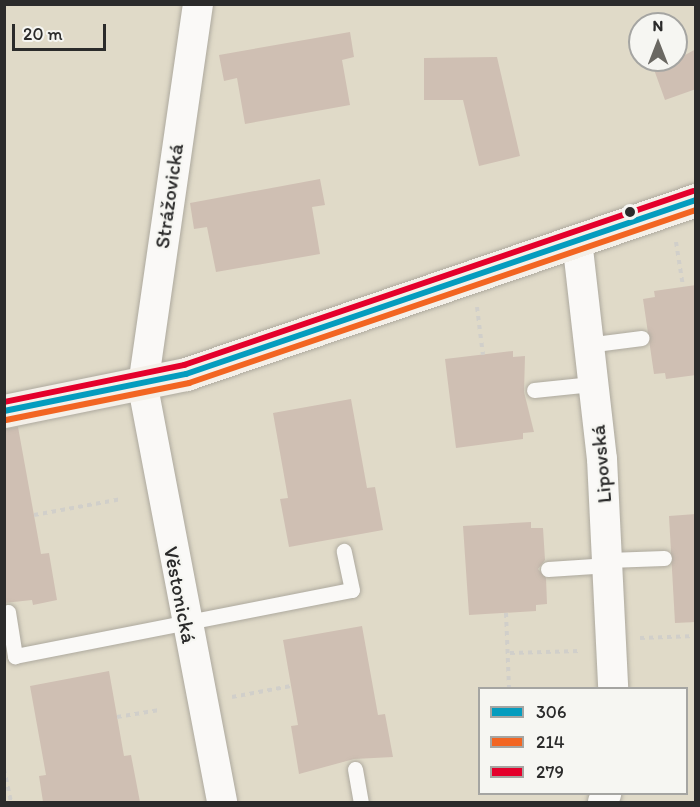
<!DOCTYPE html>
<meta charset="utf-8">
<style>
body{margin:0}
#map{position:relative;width:700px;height:807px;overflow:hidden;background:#e0dac8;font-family:Itim,sans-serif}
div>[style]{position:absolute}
.building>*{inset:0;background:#cfbfb3}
.path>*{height:4px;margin-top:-2px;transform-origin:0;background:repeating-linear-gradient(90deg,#d1cfca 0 4.5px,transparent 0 9px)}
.roads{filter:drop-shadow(0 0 2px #ada99e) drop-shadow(0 0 2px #ada99e)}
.lane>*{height:15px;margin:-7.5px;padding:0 7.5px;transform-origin:7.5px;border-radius:7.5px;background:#faf9f7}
.street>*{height:30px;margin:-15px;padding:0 15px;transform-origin:15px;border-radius:15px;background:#faf9f7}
.secondary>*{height:33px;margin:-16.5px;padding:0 16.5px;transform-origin:16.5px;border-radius:16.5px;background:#f4f0e9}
.bus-1>*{height:6px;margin:-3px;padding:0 3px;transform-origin:3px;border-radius:3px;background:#049cbe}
.bus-2>*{height:6px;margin:-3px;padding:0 3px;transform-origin:3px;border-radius:3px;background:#f26522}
.bus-3>*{height:6px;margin:-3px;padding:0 3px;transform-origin:3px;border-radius:3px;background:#e4002b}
.dots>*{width:16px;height:16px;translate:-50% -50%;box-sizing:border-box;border:3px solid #f6f6f2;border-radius:50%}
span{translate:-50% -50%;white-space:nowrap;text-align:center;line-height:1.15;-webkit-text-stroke:4.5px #f6f6f2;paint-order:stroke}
.street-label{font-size:21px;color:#2b2b2b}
.frame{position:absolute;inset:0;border:6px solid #2b2b2b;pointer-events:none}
.legend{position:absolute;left:478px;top:687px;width:210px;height:108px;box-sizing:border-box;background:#f6f6f2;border:2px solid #a5a5a2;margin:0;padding:8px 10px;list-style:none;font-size:18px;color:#2b2b2b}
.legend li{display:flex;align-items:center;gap:12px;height:30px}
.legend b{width:30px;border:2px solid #a5a5a2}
.north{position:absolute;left:628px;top:12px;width:60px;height:60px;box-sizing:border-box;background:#f6f6f2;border:2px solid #a5a5a2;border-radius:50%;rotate:0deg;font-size:16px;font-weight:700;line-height:24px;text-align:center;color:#2b2b2b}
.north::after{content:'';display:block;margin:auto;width:21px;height:27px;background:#6a6862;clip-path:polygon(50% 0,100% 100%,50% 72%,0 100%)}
.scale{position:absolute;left:12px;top:24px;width:94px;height:27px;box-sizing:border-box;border:3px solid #2b2b2b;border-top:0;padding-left:8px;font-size:18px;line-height:21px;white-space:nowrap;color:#2b2b2b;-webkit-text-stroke:4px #f6f6f2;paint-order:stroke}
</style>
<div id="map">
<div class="building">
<div style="clip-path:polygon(350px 32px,354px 57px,342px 60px,350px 105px,245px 124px,237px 78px,224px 81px,219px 55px)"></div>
<div style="clip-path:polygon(696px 49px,696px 89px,665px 100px,652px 64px,676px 60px)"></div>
<div style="clip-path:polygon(497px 57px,520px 156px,479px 166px,463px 100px,424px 100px,424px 58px)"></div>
<div style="clip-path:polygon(320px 179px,325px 205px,312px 207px,320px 254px,216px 272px,207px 227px,194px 229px,190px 203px)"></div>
<div style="clip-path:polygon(696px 285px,696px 375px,666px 379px,665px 373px,654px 374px,643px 299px,655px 297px,654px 291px)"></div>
<div style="clip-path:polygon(513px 351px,513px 357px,525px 356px,524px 392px,534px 432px,523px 433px,523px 439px,456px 448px,445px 359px)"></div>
<div style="clip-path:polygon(351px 399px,367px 488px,375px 487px,383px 530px,289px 547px,280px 499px,288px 498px,273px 413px)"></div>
<div style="clip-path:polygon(18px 427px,41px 554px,49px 553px,57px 600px,33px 605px,32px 600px,4px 603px,4px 429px)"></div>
<div style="clip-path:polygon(696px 514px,696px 622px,675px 623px,669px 516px)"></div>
<div style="clip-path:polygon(531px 522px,531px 528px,543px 528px,545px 560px,538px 569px,546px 578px,547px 604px,536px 605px,536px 611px,469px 615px,463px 526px)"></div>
<div style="clip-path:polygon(362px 626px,378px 715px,385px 714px,393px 757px,354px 759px,299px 774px,291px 726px,298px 725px,283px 640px)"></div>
<div style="clip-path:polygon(109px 671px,124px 756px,131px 755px,140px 802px,43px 802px,39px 776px,46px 775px,30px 686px)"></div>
</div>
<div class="path">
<div style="left:676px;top:242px;width:45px;rotate:81deg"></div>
<div style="left:477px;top:307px;width:48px;rotate:82.9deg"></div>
<div style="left:34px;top:515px;width:89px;rotate:-10.3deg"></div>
<div style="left:506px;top:613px;width:75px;rotate:87.7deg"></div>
<div style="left:640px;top:638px;width:56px;rotate:-2deg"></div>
<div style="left:510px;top:653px;width:70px;rotate:-1.6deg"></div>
<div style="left:232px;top:697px;width:60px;rotate:-10.6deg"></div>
<div style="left:117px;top:717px;width:43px;rotate:-9.5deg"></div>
<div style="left:4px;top:769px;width:34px;rotate:78deg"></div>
</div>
<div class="roads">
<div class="lane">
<div style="left:587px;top:345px;width:55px;rotate:-7.3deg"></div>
<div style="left:534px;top:390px;width:58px;rotate:-5.9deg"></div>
<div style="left:608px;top:560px;width:56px;rotate:-2deg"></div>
<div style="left:548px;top:569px;width:61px;rotate:-3.8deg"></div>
<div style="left:8px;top:612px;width:45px;rotate:81deg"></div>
<div style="left:15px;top:656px;width:343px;rotate:-11.1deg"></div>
<div style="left:352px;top:590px;width:40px;rotate:-102deg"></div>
<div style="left:355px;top:769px;width:34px;rotate:80deg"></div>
</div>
<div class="street">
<div style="left:198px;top:4px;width:387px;rotate:98.2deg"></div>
<div style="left:143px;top:387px;width:422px;rotate:79.2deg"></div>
<div style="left:577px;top:240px;width:220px;rotate:83.5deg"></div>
<div style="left:602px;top:459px;width:229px;rotate:87.2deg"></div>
<div style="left:603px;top:802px;width:9px;rotate:-69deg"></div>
</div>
<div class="secondary">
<div style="left:4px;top:411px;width:186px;rotate:-11.5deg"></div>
<div style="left:186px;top:374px;width:539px;rotate:-18.84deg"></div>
</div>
</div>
<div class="bus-1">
<div style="left:4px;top:411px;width:186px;rotate:-11.5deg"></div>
<div style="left:186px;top:374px;width:539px;rotate:-18.84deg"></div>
</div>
<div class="bus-2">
<div style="left:6px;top:420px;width:187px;rotate:-11.4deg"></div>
<div style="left:189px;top:383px;width:536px;rotate:-18.84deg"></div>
</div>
<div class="bus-3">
<div style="left:4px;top:402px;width:184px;rotate:-11.6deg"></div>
<div style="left:184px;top:365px;width:538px;rotate:-18.87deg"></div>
</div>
<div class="dots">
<div style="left:630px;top:212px;background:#2b2b2b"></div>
</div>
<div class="street-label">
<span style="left:169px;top:196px;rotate:-82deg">Strážovická</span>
<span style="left:601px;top:464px;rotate:-95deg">Lipovská</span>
<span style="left:180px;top:595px;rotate:79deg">Věstonická</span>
</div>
<div class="frame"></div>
<ul class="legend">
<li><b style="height:8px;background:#049cbe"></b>306</li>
<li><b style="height:8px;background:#f26522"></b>214</li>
<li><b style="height:8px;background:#e4002b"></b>279</li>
</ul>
<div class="north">N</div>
<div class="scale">20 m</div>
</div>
